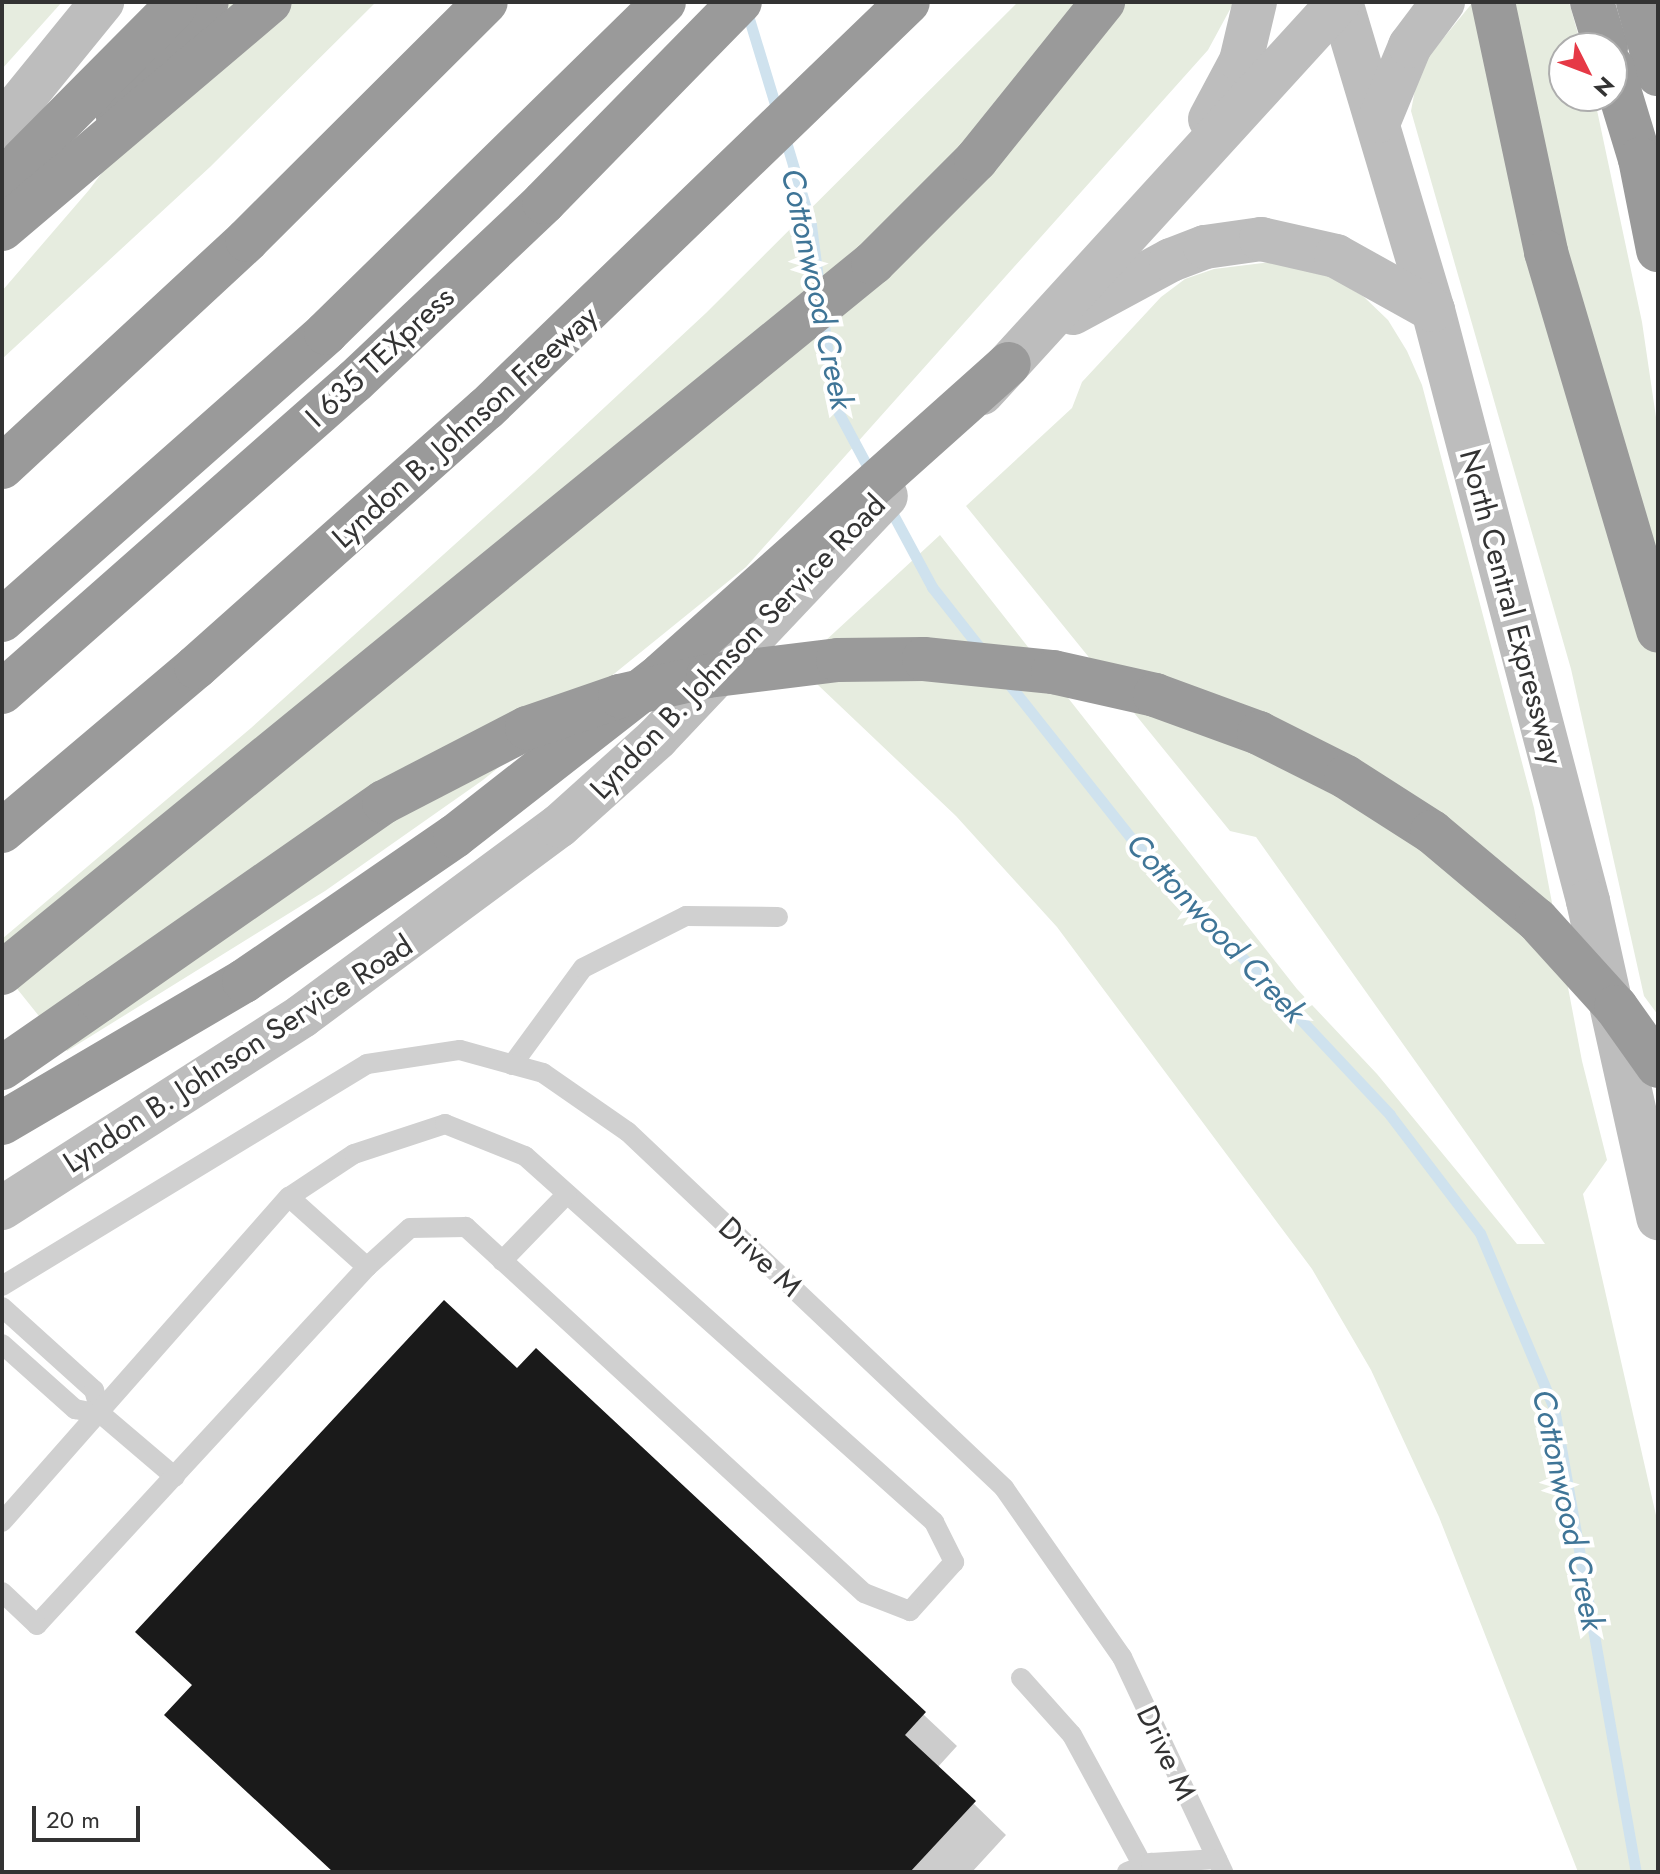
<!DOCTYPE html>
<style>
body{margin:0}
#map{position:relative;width:1660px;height:1874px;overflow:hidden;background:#fff;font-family:Jost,sans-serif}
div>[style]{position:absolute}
.green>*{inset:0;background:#e6ecdf}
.shadow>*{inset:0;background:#0003}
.stream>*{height:11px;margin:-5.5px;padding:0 5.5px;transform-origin:5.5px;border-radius:5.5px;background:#cfe2ee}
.building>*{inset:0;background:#1a1a1a}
.service>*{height:20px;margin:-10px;padding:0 10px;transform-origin:10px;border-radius:10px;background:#d0d0d0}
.secondary>*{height:44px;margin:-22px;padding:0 22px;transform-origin:22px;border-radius:22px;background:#bdbdbd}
.motorway>*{height:44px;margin:-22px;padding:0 22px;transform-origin:22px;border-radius:22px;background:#9a9a9a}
.motorway-bridge>*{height:44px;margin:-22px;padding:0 22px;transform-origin:22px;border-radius:22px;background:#9a9a9a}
span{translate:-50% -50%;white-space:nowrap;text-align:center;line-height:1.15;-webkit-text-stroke:8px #fff;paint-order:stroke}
.street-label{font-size:30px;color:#333}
.water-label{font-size:32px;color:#3f7597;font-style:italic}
.frame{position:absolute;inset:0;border:4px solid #333;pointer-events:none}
.north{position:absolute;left:1548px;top:32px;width:80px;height:80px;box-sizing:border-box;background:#fff;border:2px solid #adadad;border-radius:50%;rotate:132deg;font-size:22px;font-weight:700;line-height:32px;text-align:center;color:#333}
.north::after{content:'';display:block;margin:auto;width:28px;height:36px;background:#e63946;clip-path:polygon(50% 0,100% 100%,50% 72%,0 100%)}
.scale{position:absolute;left:32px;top:1806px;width:108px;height:36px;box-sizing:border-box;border:4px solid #333;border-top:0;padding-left:10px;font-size:24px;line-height:28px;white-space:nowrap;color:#333;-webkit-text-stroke:6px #fff;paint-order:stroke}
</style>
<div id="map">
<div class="green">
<div style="clip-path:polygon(2px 2px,62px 2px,2px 69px)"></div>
<div style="clip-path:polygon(230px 2px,376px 2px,210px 167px,2px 359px,2px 291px,89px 190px)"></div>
<div style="clip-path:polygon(1018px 2px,1234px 2px,1208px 50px,746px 567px,483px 780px,325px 891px,67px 1051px,2px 970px,2px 939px,251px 728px,534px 473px,706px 313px)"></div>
<div style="clip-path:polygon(1473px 2px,1569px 2px,1582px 48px,1564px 48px,1564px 96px,1594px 96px,1642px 322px,1658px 431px,1658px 1015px,1644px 996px,1571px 669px,1411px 111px,1419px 68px)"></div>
<div style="clip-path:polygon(1271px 262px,1331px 277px,1363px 296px,1388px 320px,1407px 351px,1422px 385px,1534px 808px,1582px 1061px,1607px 1160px,1583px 1194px,1658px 1524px,1658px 1872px,1578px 1872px,1439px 1517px,1371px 1370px,1312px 1269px,1057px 927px,956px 816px,798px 666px,940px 535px,1297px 989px,1377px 1074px,1517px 1244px,1545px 1244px,1256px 837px,1230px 831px,966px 506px,1072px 408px,1082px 382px,1161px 297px,1185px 279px,1214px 269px)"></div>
</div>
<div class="shadow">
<div style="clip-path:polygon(536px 1351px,957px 1746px,937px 1768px,1006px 1835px,972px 1872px,333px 1872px,517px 1371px)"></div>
</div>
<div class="stream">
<div style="left:747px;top:12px;width:107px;rotate:73.1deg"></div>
<div style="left:784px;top:135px;width:94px;rotate:73.3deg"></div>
<div style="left:811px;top:225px;width:69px;rotate:82.5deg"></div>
<div style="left:823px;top:318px;width:89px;rotate:82.2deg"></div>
<div style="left:835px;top:406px;width:78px;rotate:61.8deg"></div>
<div style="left:889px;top:507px;width:91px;rotate:61.7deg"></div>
<div style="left:932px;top:587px;width:84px;rotate:51.8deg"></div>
<div style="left:1005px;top:679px;width:208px;rotate:51.6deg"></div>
<div style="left:1134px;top:842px;width:374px;rotate:46.8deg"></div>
<div style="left:1390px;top:1115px;width:148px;rotate:52.7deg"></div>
<div style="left:1480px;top:1233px;width:190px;rotate:67.1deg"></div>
<div style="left:1554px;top:1408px;width:471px;rotate:80deg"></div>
</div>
<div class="building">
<div style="clip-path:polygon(444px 1300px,517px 1368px,536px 1348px,926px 1712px,905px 1735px,976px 1801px,910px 1872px,333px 1872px,164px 1715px,192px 1685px,135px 1632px)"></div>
</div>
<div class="service">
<div style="left:512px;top:1065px;width:120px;rotate:-53.8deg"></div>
<div style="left:583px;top:968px;width:115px;rotate:-26.8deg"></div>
<div style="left:686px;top:916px;width:92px;rotate:0.6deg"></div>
<div style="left:289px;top:1197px;width:78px;rotate:-33.5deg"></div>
<div style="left:354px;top:1154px;width:96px;rotate:-18.2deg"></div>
<div style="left:445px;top:1124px;width:86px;rotate:21.8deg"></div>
<div style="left:525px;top:1156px;width:549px;rotate:41.82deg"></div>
<div style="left:934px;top:1522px;width:45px;rotate:63.4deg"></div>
<div style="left:954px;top:1562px;width:66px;rotate:131.9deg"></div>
<div style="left:910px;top:1611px;width:49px;rotate:-158.6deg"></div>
<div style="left:864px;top:1593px;width:541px;rotate:-137.4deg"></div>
<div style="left:466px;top:1227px;width:56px;rotate:179deg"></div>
<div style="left:410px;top:1228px;width:58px;rotate:137.8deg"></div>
<div style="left:502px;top:1261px;width:93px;rotate:-45.9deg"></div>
<div style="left:2px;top:1286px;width:427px;rotate:-31.3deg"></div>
<div style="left:367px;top:1064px;width:94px;rotate:-8.6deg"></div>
<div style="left:460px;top:1050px;width:86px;rotate:15.5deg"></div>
<div style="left:543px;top:1073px;width:103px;rotate:34.8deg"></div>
<div style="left:628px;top:1132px;width:518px;rotate:43.43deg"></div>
<div style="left:1004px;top:1488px;width:206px;rotate:55.1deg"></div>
<div style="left:1122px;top:1657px;width:238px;rotate:64.8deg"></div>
<div style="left:2px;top:1307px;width:124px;rotate:42.1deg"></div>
<div style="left:94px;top:1390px;width:25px;rotate:74deg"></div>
<div style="left:2px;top:1344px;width:98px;rotate:41.7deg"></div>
<div style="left:75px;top:1409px;width:26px;rotate:11deg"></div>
<div style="left:101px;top:1414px;width:97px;rotate:40.4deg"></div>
<div style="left:2px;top:1522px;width:434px;rotate:-48.6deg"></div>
<div style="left:289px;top:1197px;width:105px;rotate:41.9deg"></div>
<div style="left:367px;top:1267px;width:487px;rotate:132.7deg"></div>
<div style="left:37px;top:1625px;width:48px;rotate:-136.7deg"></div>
<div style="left:1021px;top:1678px;width:76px;rotate:48.2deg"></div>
<div style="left:1072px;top:1735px;width:149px;rotate:61.5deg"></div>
<div style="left:1127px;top:1872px;width:26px;rotate:-21deg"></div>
<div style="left:1151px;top:1863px;width:66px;rotate:-3.5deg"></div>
</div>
<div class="secondary">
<div style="left:1341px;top:2px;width:321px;rotate:73.4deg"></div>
<div style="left:1433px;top:310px;width:611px;rotate:75.3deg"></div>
<div style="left:1588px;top:901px;width:325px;rotate:77.5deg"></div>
<div style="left:1210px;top:119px;width:66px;rotate:-61.9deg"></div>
<div style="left:1241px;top:61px;width:61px;rotate:-76.7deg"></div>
<div style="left:1379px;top:121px;width:81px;rotate:-67.5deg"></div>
<div style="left:1410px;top:46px;width:55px;rotate:-53.1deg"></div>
<div style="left:2px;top:125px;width:159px;rotate:-50.9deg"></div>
<div style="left:1073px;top:313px;width:111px;rotate:-28.4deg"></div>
<div style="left:1171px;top:260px;width:36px;rotate:-21deg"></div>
<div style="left:1205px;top:247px;width:57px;rotate:-8.1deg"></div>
<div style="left:1261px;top:239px;width:77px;rotate:12.8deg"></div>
<div style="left:1336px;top:256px;width:111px;rotate:29.1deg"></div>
<div style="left:982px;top:393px;width:529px;rotate:-47.6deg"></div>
<div style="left:2px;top:1208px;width:356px;rotate:-32.6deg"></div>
<div style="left:302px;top:1016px;width:320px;rotate:-36.5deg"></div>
<div style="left:559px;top:826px;width:132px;rotate:-41.9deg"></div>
<div style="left:657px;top:738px;width:333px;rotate:-46.6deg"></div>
</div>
<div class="motorway">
<div style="left:1493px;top:2px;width:256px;rotate:78deg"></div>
<div style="left:1546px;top:252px;width:395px;rotate:73.5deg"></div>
<div style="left:1592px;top:2px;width:48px;rotate:73.1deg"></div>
<div style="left:1638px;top:2px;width:75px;rotate:74.5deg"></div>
<div style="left:1612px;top:67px;width:96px;rotate:73.1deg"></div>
<div style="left:1640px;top:159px;width:93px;rotate:78.8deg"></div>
<div style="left:118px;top:117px;width:145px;rotate:-52.3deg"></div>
<div style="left:2px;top:181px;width:245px;rotate:-45.2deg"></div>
<div style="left:2px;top:467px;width:334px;rotate:-42.8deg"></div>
<div style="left:247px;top:240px;width:337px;rotate:-44.9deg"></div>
<div style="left:2px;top:620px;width:433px;rotate:-41.5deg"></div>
<div style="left:326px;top:333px;width:473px;rotate:-44.4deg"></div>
<div style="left:2px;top:692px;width:470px;rotate:-41.4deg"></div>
<div style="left:355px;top:381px;width:260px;rotate:-43.4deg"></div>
<div style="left:544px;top:202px;width:280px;rotate:-45.6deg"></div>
<div style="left:2px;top:831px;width:254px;rotate:-40.2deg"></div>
<div style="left:196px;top:667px;width:388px;rotate:-41.7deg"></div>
<div style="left:486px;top:409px;width:586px;rotate:-43.96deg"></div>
<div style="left:2px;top:973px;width:1124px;rotate:-39.19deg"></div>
<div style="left:873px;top:263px;width:146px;rotate:-45deg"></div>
<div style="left:976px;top:160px;width:203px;rotate:-51.2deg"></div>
<div style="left:2px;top:1068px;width:119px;rotate:-34.8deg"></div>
<div style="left:2px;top:1123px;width:281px;rotate:-30.4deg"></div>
<div style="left:244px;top:981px;width:256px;rotate:-34.5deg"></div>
<div style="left:455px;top:836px;width:263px;rotate:-38deg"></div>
<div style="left:662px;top:674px;width:465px;rotate:-41.8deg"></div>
</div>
<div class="motorway-bridge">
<div style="left:2px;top:229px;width:351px;rotate:-40.3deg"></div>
<div style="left:100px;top:1000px;width:346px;rotate:-34.9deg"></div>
<div style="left:384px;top:802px;width:161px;rotate:-27.4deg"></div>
<div style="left:527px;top:728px;width:98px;rotate:-19deg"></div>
<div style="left:620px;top:696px;width:90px;rotate:-12.8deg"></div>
<div style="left:708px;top:676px;width:131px;rotate:-7deg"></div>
<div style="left:838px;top:660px;width:86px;rotate:-0.7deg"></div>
<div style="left:924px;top:659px;width:130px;rotate:5.8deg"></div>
<div style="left:1053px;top:672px;width:105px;rotate:12.7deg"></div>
<div style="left:1155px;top:695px;width:111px;rotate:20.1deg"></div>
<div style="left:1259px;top:733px;width:97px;rotate:26.8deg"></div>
<div style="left:1346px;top:777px;width:102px;rotate:32.6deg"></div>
<div style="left:1432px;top:832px;width:137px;rotate:40deg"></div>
<div style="left:1537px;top:920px;width:118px;rotate:47.8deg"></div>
<div style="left:1616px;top:1007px;width:72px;rotate:54.6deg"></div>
</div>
<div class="street-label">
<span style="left:380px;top:357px;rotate:-43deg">I 635 TEXpress</span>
<span style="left:465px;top:427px;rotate:-42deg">Lyndon B. Johnson Freeway</span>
<span style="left:1511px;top:607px;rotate:75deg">North Central Expressway</span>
<span style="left:738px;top:647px;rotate:-46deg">Lyndon B. Johnson Service Road</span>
<span style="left:238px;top:1054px;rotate:-33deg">Lyndon B. Johnson Service Road</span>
<span style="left:760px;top:1257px;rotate:43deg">Drive M</span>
<span style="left:1166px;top:1753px;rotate:65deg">Drive M</span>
</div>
<div class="water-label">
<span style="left:817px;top:289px;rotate:78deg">Cottonwood Creek</span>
<span style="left:1216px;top:928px;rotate:47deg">Cottonwood Creek</span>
<span style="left:1568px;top:1510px;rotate:78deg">Cottonwood Creek</span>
</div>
<div class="frame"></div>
<div class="north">N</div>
<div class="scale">20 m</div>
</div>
